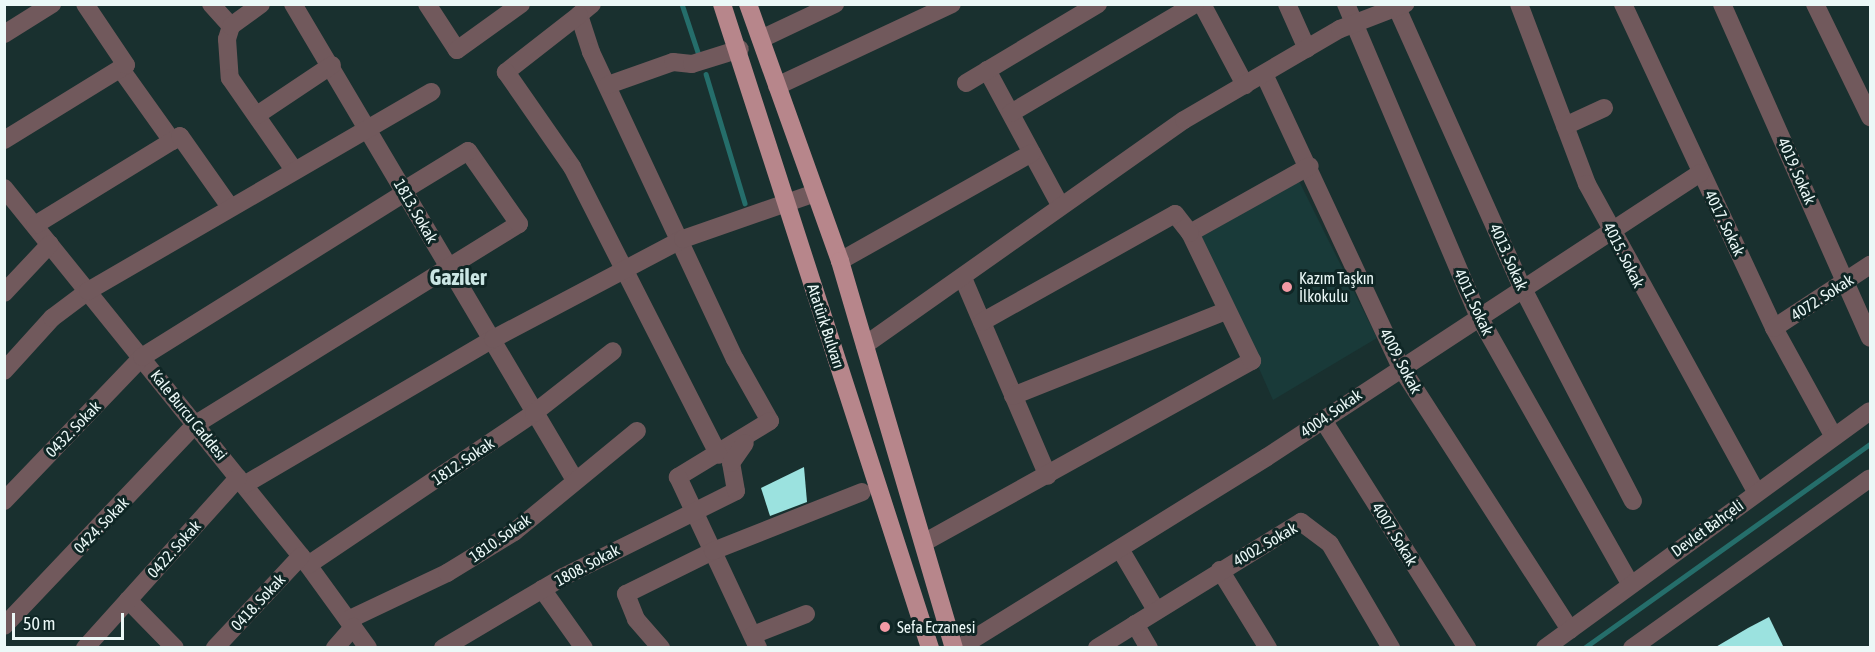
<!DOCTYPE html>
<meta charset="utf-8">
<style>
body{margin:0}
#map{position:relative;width:1875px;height:652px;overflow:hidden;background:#19302f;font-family:"Asap Condensed",sans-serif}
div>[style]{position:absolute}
.built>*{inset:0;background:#193a39}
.stream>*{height:4.5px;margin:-2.25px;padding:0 2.25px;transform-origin:2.25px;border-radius:2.25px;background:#256e6b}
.building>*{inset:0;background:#9be2df}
.minor>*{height:18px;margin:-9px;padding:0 9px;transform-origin:9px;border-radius:9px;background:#71595c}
.major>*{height:18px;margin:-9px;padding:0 9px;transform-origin:9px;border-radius:9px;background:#b7868b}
.dots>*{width:16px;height:16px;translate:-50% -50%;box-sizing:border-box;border:3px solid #0f2625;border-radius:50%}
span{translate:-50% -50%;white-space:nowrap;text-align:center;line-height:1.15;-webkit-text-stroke:6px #0f2625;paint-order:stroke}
.street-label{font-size:16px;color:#ebf8f7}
.poi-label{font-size:16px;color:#ebf8f7}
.left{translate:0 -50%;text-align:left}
.district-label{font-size:22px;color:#cbe6e4;font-weight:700}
.frame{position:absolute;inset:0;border:6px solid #ebf8f7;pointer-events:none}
.scale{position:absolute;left:12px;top:613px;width:112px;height:27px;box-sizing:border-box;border:3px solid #ebf8f7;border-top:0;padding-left:8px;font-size:18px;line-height:21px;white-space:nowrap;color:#ebf8f7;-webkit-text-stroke:4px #0f2625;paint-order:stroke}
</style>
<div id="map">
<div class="built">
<div style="clip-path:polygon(1299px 181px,1377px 338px,1273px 400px,1201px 237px)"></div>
</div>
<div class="stream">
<div style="left:682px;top:4px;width:51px;rotate:71.6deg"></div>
<div style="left:706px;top:74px;width:135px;rotate:73.2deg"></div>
<div style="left:1584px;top:648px;width:351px;rotate:-35.5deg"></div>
</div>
<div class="building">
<div style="clip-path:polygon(804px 467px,807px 502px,770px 516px,761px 488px)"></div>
<div style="clip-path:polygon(1769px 617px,1784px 648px,1714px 648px,1748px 628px)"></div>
</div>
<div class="minor">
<div style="left:211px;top:4px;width:30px;rotate:48deg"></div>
<div style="left:231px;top:26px;width:14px;rotate:107deg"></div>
<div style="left:227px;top:39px;width:39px;rotate:86deg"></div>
<div style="left:230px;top:78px;width:112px;rotate:55.2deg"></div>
<div style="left:293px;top:4px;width:553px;rotate:59.36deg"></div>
<div style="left:427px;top:4px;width:55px;rotate:56.9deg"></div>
<div style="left:457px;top:50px;width:79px;rotate:-35.7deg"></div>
<div style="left:592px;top:4px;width:17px;rotate:140deg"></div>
<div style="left:579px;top:15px;width:39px;rotate:72deg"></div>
<div style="left:591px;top:52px;width:339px;rotate:64.9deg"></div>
<div style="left:735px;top:359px;width:71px;rotate:60.6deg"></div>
<div style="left:770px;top:421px;width:108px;rotate:148.7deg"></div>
<div style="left:678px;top:477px;width:189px;rotate:64.9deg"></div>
<div style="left:1202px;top:4px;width:92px;rotate:62deg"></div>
<div style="left:1287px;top:4px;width:49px;rotate:66deg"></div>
<div style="left:1346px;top:4px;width:338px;rotate:67deg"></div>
<div style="left:1478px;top:315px;width:309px;rotate:60.5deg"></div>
<div style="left:1519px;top:4px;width:192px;rotate:69.3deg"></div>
<div style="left:1587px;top:184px;width:351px;rotate:61.2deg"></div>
<div style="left:1623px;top:4px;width:357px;rotate:65deg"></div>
<div style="left:1774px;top:328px;width:124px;rotate:61.2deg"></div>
<div style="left:1722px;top:4px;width:365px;rotate:66.1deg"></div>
<div style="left:1815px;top:4px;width:126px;rotate:64deg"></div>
<div style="left:1397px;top:8px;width:306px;rotate:65.9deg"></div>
<div style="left:1522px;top:287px;width:241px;rotate:62.6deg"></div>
<div style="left:579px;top:15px;width:93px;rotate:142deg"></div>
<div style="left:506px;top:72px;width:116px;rotate:55.2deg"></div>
<div style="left:572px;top:167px;width:323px;rotate:63deg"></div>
<div style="left:231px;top:26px;width:37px;rotate:-36deg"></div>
<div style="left:4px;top:34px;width:57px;rotate:-32deg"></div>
<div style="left:761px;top:39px;width:82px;rotate:-25.3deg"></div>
<div style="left:120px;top:68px;width:90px;rotate:54.5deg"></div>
<div style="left:987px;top:70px;width:153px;rotate:61.6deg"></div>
<div style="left:1264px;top:74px;width:322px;rotate:65deg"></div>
<div style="left:1400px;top:366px;width:314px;rotate:57.2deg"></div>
<div style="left:966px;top:83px;width:154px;rotate:-30.9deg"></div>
<div style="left:608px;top:85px;width:69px;rotate:-19.5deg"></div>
<div style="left:673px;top:62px;width:19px;rotate:6deg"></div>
<div style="left:692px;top:64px;width:50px;rotate:-17.4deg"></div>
<div style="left:777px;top:86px;width:193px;rotate:-25.1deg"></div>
<div style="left:1011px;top:113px;width:214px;rotate:-30.6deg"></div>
<div style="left:257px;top:115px;width:90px;rotate:-33.7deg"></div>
<div style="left:1565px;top:126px;width:43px;rotate:-24.8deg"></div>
<div style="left:4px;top:140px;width:143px;rotate:-31.6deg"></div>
<div style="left:126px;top:65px;width:73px;rotate:-123.9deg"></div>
<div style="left:4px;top:188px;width:484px;rotate:51.1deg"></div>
<div style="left:308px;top:565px;width:102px;rotate:54.1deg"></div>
<div style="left:35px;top:225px;width:170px;rotate:-31.5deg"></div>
<div style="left:180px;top:136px;width:87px;rotate:54.8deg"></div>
<div style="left:1190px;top:233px;width:137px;rotate:-29.2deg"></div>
<div style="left:840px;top:261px;width:220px;rotate:-29.4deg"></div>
<div style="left:963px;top:278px;width:215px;rotate:66.8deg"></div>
<div style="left:4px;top:293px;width:67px;rotate:-46.8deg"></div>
<div style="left:1774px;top:328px;width:115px;rotate:-33.3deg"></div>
<div style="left:865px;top:345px;width:390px;rotate:-35.2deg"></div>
<div style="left:1184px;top:120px;width:181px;rotate:-30.3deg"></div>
<div style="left:1340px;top:29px;width:70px;rotate:-21deg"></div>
<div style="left:4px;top:371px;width:72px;rotate:-47.8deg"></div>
<div style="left:52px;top:318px;width:45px;rotate:-36.9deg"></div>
<div style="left:88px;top:291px;width:397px;rotate:-30.1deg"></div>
<div style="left:1013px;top:396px;width:228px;rotate:-21.8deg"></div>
<div style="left:1323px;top:420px;width:270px;rotate:57.7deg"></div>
<div style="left:244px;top:485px;width:289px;rotate:-30.4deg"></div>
<div style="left:493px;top:339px;width:215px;rotate:-27.8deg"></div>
<div style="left:683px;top:239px;width:140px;rotate:-19.2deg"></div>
<div style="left:4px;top:501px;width:199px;rotate:-46.2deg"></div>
<div style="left:142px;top:357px;width:311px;rotate:-32deg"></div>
<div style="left:925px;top:542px;width:374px;rotate:-29deg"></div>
<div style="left:1252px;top:361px;width:142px;rotate:-115.8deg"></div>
<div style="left:1190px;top:233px;width:24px;rotate:-128deg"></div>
<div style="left:1175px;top:214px;width:221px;rotate:150.8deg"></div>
<div style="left:1120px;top:549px;width:71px;rotate:59.5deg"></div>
<div style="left:308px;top:565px;width:272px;rotate:-33.9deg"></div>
<div style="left:534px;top:413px;width:100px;rotate:-38.1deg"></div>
<div style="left:1220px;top:570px;width:92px;rotate:58.4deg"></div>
<div style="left:542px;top:589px;width:72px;rotate:54.6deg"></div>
<div style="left:128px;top:600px;width:67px;rotate:45.6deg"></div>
<div style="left:348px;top:620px;width:110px;rotate:-25.4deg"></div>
<div style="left:447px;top:573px;width:79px;rotate:-31.5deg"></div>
<div style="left:514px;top:532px;width:159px;rotate:-39.4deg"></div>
<div style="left:1135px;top:624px;width:28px;rotate:60deg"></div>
<div style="left:4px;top:626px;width:279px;rotate:-46.5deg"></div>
<div style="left:196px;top:424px;width:380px;rotate:-31.8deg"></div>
<div style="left:519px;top:224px;width:89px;rotate:-124.9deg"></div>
<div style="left:468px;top:151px;width:75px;rotate:148.6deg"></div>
<div style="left:753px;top:635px;width:57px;rotate:-21.6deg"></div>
<div style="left:85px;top:648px;width:229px;rotate:-48deg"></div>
<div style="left:215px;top:648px;width:126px;rotate:-46.9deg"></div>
<div style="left:335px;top:648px;width:28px;rotate:-49deg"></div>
<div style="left:443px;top:648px;width:139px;rotate:-30.6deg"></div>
<div style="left:563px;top:577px;width:193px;rotate:-26.4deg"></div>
<div style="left:736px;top:491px;width:28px;rotate:-100deg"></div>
<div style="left:731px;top:463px;width:24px;rotate:-55deg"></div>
<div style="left:661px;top:648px;width:38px;rotate:-131deg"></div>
<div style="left:636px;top:619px;width:27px;rotate:-112deg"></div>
<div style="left:626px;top:594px;width:97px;rotate:-26.3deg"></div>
<div style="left:713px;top:551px;width:160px;rotate:-21.6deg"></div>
<div style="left:959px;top:648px;width:362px;rotate:-31.8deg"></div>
<div style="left:1267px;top:457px;width:518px;rotate:-33.26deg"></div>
<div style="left:1097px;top:648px;width:240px;rotate:-31.7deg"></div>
<div style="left:1301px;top:522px;width:36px;rotate:37deg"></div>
<div style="left:1330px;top:544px;width:121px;rotate:59.6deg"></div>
<div style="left:1545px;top:648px;width:402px;rotate:-36.1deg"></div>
<div style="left:1632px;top:648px;width:292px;rotate:-35.5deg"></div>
</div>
<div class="major">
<div style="left:722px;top:4px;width:677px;rotate:72.1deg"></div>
<div style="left:748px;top:4px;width:273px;rotate:70.3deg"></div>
<div style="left:840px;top:261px;width:403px;rotate:73.6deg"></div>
</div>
<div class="dots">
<div style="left:1287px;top:287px;background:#f49aa5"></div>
<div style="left:885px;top:627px;background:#f49aa5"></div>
</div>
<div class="street-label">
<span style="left:1797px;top:171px;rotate:66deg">4019. Sokak</span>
<span style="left:416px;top:211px;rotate:60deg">1813. Sokak</span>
<span style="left:1725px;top:223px;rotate:64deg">4017. Sokak</span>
<span style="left:1624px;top:255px;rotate:63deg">4015. Sokak</span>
<span style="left:1509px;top:257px;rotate:66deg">4013. Sokak</span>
<span style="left:1822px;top:297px;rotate:-33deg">4072. Sokak</span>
<span style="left:1474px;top:302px;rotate:65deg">4011. Sokak</span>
<span style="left:826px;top:326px;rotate:72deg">Atatürk Bulvarı</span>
<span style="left:1401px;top:361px;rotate:62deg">4009. Sokak</span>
<span style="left:1331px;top:413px;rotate:-35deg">4004. Sokak</span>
<span style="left:189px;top:415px;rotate:51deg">Kale Burcu Caddesi</span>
<span style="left:73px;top:429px;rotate:-46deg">0432. Sokak</span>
<span style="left:463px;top:461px;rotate:-34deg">1812. Sokak</span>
<span style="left:101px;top:525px;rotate:-46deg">0424. Sokak</span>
<span style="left:1707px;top:528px;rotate:-36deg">Devlet Bahçeli</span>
<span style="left:1395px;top:534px;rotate:58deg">4007. Sokak</span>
<span style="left:500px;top:538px;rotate:-35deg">1810. Sokak</span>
<span style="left:1265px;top:544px;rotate:-30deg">4002. Sokak</span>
<span style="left:174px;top:549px;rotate:-48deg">0422. Sokak</span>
<span style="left:587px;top:565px;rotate:-28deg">1808. Sokak</span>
<span style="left:258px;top:602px;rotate:-47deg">0418. Sokak</span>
</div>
<div class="poi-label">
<span class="left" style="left:1299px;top:287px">Kazım Taşkın<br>İlkokulu</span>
<span class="left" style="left:897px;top:627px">Sefa Eczanesi</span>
</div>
<div class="district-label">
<span style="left:458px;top:278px">Gaziler</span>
</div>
<div class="frame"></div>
<div class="scale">50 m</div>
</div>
